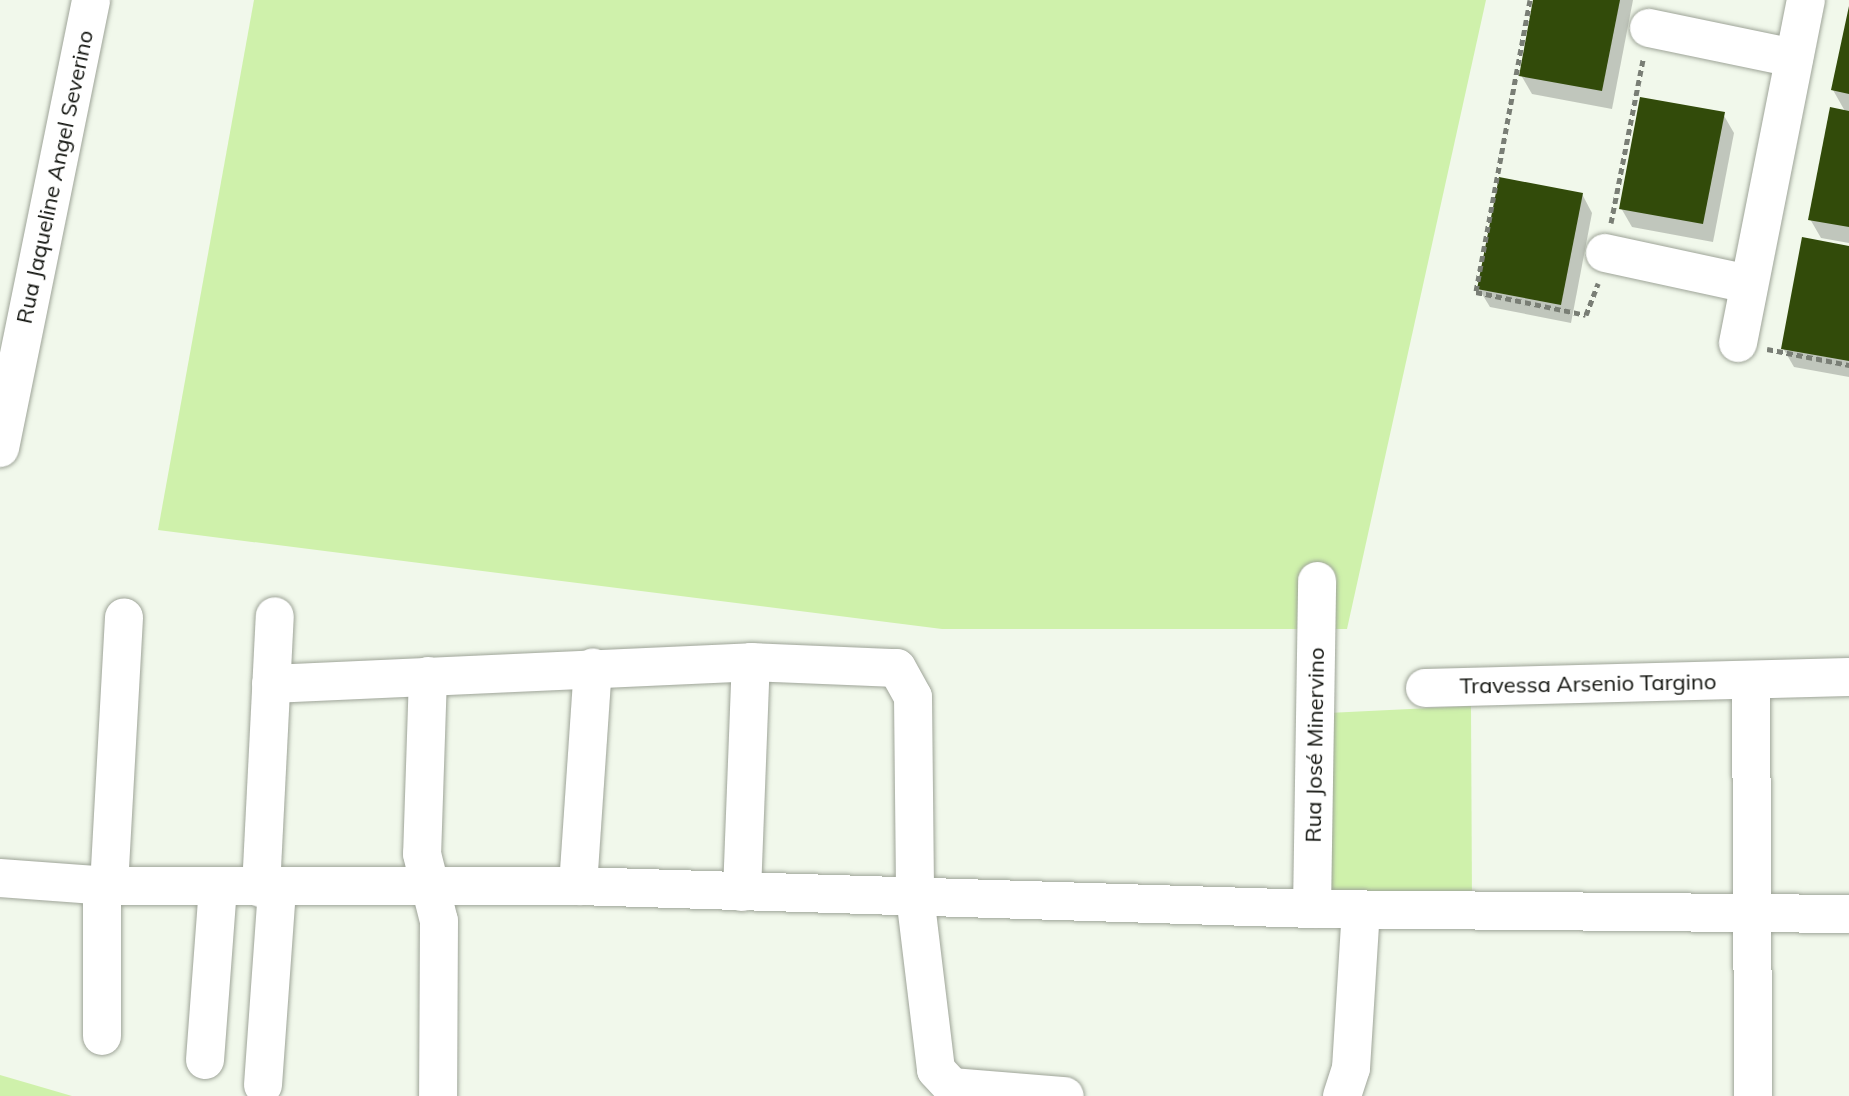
<!DOCTYPE html>
<meta charset="utf-8">
<style>
body{margin:0}
#map{position:relative;width:1849px;height:1096px;overflow:hidden;background:#f1f8eb;font-family:Mulish,sans-serif}
div>[style]{position:absolute}
.green>*{inset:0;background:#cff1ab}
.shadow>*{inset:0;background:#0003}
.building>*{inset:0;background:#324b0a}
.path>*{height:5px;margin-top:-2.5px;transform-origin:0;background:repeating-linear-gradient(90deg,#797e75 0 6px,transparent 0 10px)}
.roads{filter:drop-shadow(0 0 2px #9ea498) drop-shadow(0 0 2px #9ea498)}
.minor>*{height:38px;margin:-19px;padding:0 19px;transform-origin:19px;border-radius:19px;background:#fff}
span{translate:-50% -50%;white-space:nowrap;text-align:center;line-height:1.15;-webkit-text-stroke:8px #fff;paint-order:stroke}
.street-label{font-size:22px;color:#10120d}
</style>
<div id="map">
<div class="green">
<div style="clip-path:polygon(254px 0,1486px 0,1347px 629px,942px 629px,158px 530px)"></div>
<div style="clip-path:polygon(1471px 706px,1472px 905px,1319px 901px,1328px 713px)"></div>
<div style="clip-path:polygon(0 1075px,72px 1096px,0 1096px)"></div>
</div>
<div class="shadow">
<div style="clip-path:polygon(1535px 0,1633px 0,1612px 109px,1532px 94px,1521px 75px)"></div>
<div style="clip-path:polygon(1849px 9px,1849px 243px,1821px 238px,1810px 219px,1846px 113px,1833px 90px)"></div>
<div style="clip-path:polygon(1723px 114px,1734px 133px,1713px 242px,1632px 227px,1621px 208px)"></div>
<div style="clip-path:polygon(1582px 194px,1592px 213px,1571px 323px,1490px 307px,1479px 289px)"></div>
<div style="clip-path:polygon(1849px 248px,1849px 377px,1794px 367px,1783px 348px)"></div>
</div>
<div class="building">
<div style="clip-path:polygon(1533px 0,1620px 0,1602px 91px,1519px 76px)"></div>
<div style="clip-path:polygon(1849px 6px,1849px 94px,1831px 90px)"></div>
<div style="clip-path:polygon(1640px 97px,1725px 112px,1703px 224px,1619px 209px)"></div>
<div style="clip-path:polygon(1830px 107px,1849px 111px,1849px 227px,1808px 220px)"></div>
<div style="clip-path:polygon(1499px 177px,1583px 193px,1561px 305px,1477px 289px)"></div>
<div style="clip-path:polygon(1802px 237px,1849px 246px,1849px 361px,1781px 349px)"></div>
</div>
<div class="path">
<div style="left:1530px;top:0;width:297px;rotate:100.5deg"></div>
<div style="left:1476px;top:292px;width:112px;rotate:11.8deg"></div>
<div style="left:1586px;top:315px;width:34px;rotate:-69deg"></div>
<div style="left:1611px;top:223px;width:166px;rotate:-78.9deg"></div>
<div style="left:1767px;top:349px;width:84px;rotate:11deg"></div>
</div>
<div class="roads">
<div class="minor">
<div style="left:1649px;top:28px;width:148px;rotate:11.7deg"></div>
<div style="left:1605px;top:253px;width:146px;rotate:12.2deg"></div>
<div style="left:1738px;top:343px;width:350px;rotate:-78.8deg"></div>
<div style="left:0;top:448px;width:457px;rotate:-78.5deg"></div>
<div style="left:428px;top:676px;width:178px;rotate:91.9deg"></div>
<div style="left:422px;top:854px;width:69px;rotate:75.8deg"></div>
<div style="left:439px;top:921px;width:175px;rotate:90.3deg"></div>
<div style="left:1751px;top:680px;width:416px;rotate:89.7deg"></div>
<div style="left:271px;top:684px;width:481px;rotate:-2.6deg"></div>
<div style="left:751px;top:662px;width:146px;rotate:2.4deg"></div>
<div style="left:897px;top:668px;width:33px;rotate:61deg"></div>
<div style="left:913px;top:697px;width:199px;rotate:89.4deg"></div>
<div style="left:915px;top:896px;width:175px;rotate:83.1deg"></div>
<div style="left:936px;top:1070px;width:23px;rotate:47deg"></div>
<div style="left:952px;top:1087px;width:113px;rotate:4.6deg"></div>
<div style="left:1425px;top:688px;width:424px;rotate:-1.5deg"></div>
<div style="left:0;top:878px;width:109px;rotate:4.2deg"></div>
<div style="left:109px;top:886px;width:469px"></div>
<div style="left:578px;top:886px;width:734px;rotate:1.79deg"></div>
<div style="left:1312px;top:909px;width:537px;rotate:0.53deg"></div>
<div style="left:109px;top:886px;width:269px;rotate:-86.8deg"></div>
<div style="left:578px;top:886px;width:219px;rotate:-86.1deg"></div>
<div style="left:261px;top:888px;width:272px;rotate:-87.1deg"></div>
<div style="left:742px;top:892px;width:230px;rotate:-87.8deg"></div>
<div style="left:1312px;top:909px;width:328px;rotate:-89.1deg"></div>
<div style="left:102px;top:1036px;width:150px;rotate:-90deg"></div>
<div style="left:205px;top:1060px;width:173px;rotate:-85.7deg"></div>
<div style="left:263px;top:1085px;width:197px;rotate:-85.9deg"></div>
<div style="left:1342px;top:1096px;width:29px;rotate:-72deg"></div>
<div style="left:1351px;top:1068px;width:158px;rotate:-86.4deg"></div>
</div>
</div>
<div class="street-label">
<span style="left:55px;top:177px;rotate:-78deg">Rua Jaqueline Angel Severino</span>
<span style="left:1588px;top:684px;rotate:-1deg">Travessa Arsenio Targino</span>
<span style="left:1315px;top:745px;rotate:-89deg">Rua José Minervino</span>
</div>
</div>
